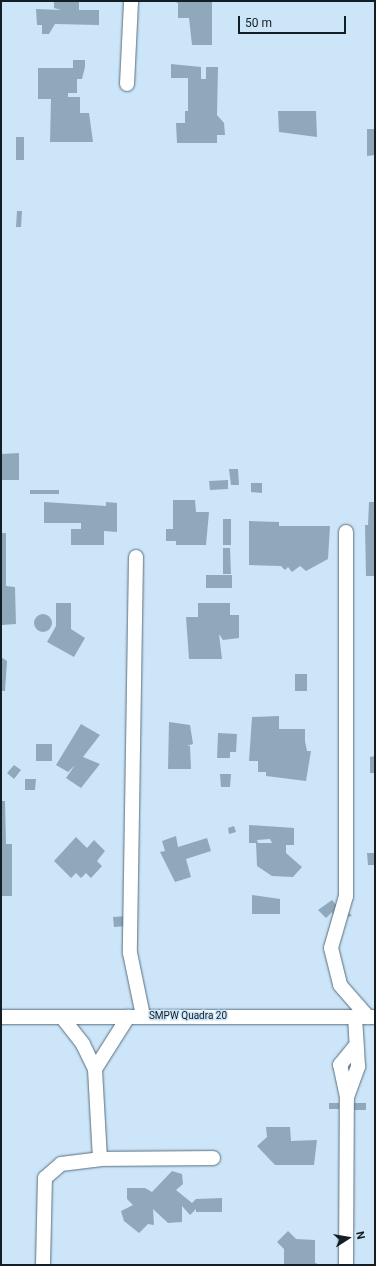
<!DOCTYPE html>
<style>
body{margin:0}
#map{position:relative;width:376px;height:1266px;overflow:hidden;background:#cce5f8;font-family:Roboto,sans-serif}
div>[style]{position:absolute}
.building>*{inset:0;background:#90a8bb}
.round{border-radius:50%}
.roads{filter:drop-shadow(0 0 1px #586e7f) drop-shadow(0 0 1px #586e7f)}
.minor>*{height:14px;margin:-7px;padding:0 7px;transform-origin:7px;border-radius:7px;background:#fff}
span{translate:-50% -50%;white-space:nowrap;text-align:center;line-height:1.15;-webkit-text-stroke:3px #cce5f8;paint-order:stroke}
.street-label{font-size:10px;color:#141e25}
.frame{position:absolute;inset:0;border:2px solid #141e25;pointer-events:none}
.north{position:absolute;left:328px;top:1218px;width:40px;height:40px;-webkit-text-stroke:3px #cce5f8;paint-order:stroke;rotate:78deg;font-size:11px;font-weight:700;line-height:16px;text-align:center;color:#141e25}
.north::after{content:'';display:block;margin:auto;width:14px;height:18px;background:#141e25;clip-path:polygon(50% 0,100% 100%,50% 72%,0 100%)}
.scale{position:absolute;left:238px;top:16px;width:108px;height:18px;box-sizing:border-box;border:2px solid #141e25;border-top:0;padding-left:5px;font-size:12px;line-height:14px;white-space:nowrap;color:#141e25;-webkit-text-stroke:3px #cce5f8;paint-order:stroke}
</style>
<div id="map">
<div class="building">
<div style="clip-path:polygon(54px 1px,79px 1px,79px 10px,99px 10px,99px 25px,55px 24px,49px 34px,42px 34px,42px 25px,37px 25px,36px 9px,61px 10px,54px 8px)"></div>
<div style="clip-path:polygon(173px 1px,212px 1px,212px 45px,192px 45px,189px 18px,178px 18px,178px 3px)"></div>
<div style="clip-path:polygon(73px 60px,85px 60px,85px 67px,82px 79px,77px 79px,77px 93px,68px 93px,68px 97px,80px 97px,80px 113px,89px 113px,93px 142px,50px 142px,51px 99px,38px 99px,38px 68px,73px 68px)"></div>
<div style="clip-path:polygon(171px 64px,201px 67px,201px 79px,206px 79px,206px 67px,218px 67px,217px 115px,224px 123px,225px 135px,217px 135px,217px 143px,177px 143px,176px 123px,185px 123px,185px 111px,188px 111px,188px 78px,171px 78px)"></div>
<div style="clip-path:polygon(278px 111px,316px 111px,317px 137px,279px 132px)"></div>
<div style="clip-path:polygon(367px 129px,375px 129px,375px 155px,367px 156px)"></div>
<div style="clip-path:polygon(16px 137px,24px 137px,24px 160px,16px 160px)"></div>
<div style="clip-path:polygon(17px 211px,22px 211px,21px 227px,16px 227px)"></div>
<div style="clip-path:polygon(19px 453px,19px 480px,2px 480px,2px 454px)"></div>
<div style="clip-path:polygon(229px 469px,238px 469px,239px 485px,231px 485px)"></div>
<div style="clip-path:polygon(228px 480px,228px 489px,210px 490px,209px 481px)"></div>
<div style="clip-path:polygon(251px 483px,262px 483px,262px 493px,251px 492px)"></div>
<div style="clip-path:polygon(30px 490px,59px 490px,59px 494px,30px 494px)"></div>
<div style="clip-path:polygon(173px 500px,195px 500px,196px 512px,209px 512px,206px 545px,176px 545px,176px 541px,166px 541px,166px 529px,173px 529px)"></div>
<div style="clip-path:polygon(44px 502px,106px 506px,106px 502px,117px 503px,117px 532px,104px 531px,104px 545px,71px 545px,71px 529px,81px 529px,81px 523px,44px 523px)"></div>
<div style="clip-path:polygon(369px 502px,375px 502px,375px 576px,366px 576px,365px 525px,368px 525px)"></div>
<div style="clip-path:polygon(223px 519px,231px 519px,231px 545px,223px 545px)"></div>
<div style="clip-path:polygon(249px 521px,279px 522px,279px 526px,330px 526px,328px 559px,306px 571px,300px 566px,292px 572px,288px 567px,285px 570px,281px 566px,249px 565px)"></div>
<div style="clip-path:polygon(1px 533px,6px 533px,6px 586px,15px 587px,16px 624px,2px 625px)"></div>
<div style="clip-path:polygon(223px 548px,230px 548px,231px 574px,223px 574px)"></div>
<div style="clip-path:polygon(206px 575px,232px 575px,232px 588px,206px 588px)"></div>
<div style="clip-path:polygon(56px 603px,71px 603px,71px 629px,85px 638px,74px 657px,47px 642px,56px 626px)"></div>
<div style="clip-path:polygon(198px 603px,230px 603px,230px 615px,239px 615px,239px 638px,223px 640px,219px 634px,222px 659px,189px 659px,186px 617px,198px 617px)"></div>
<div class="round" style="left:34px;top:614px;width:18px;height:18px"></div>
<div style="clip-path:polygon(1px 657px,7px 661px,5px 691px,1px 691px)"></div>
<div style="clip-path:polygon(295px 674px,307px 674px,307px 691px,295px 691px)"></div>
<div style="clip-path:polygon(279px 716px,279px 729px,305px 729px,305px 741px,307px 751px,311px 751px,306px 781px,266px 776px,266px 772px,258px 772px,258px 761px,249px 761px,252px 717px)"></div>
<div style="clip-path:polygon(169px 722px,190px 725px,193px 744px,187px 746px,190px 746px,191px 769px,168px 769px)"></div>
<div style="clip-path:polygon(81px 724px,100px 735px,83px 757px,100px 764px,81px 788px,66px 778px,75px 765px,68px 772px,56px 765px)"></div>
<div style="clip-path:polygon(218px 733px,237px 734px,236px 752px,230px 752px,230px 758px,217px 758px)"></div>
<div style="clip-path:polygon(36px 744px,52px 744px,52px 761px,36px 761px)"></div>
<div style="clip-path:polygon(375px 756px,375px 773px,370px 773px,370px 757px)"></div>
<div style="clip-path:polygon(14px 765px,21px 770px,14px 779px,7px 773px)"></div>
<div style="clip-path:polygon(220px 774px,231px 774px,230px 787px,221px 787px)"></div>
<div style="clip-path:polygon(25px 779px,36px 779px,35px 790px,25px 790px)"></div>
<div style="clip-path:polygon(1px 801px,5px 801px,6px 844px,12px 844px,12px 896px,1px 896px)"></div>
<div style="clip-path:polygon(evenodd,249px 825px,294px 828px,294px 845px,286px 845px,286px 853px,302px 867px,293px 877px,272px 876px,257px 866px,256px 843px,249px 843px,249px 825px,270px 839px,272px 843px,258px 843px,257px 840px,270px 839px)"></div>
<div style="clip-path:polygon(234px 826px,236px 832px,229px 834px,228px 828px)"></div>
<div style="clip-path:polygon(176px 836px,178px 847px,207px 838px,211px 851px,186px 859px,191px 877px,175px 882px,160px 852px,165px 851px,162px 841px)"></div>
<div style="clip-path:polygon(76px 837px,87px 848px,94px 840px,105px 851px,97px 861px,102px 866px,91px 878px,86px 873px,81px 878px,76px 873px,71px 878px,54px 861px)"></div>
<div style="clip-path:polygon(367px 853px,375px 853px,375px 865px,368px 865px)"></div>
<div style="clip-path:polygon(252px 895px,280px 899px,280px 914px,252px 914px)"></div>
<div style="clip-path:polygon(332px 900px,338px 907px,341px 904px,352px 916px,334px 919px,332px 912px,326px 918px,318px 910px)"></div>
<div style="clip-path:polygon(127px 916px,127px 926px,114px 927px,113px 917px)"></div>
<div style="clip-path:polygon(329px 1103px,339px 1103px,339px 1109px,329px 1109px)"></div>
<div style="clip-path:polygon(354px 1103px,366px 1103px,366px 1110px,354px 1110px)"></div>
<div style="clip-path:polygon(266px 1127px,290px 1127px,291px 1141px,317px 1140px,314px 1165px,275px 1165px,257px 1146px,267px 1137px)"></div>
<div style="clip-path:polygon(172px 1171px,182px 1174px,183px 1184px,176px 1190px,192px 1203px,196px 1199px,222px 1198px,222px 1212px,196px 1212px,196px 1209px,190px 1215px,182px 1206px,182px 1222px,168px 1223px,153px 1209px,154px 1225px,148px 1224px,139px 1233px,124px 1221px,121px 1211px,133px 1205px,127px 1199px,127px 1188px,145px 1188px,152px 1192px)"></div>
<div style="clip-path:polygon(288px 1231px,296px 1239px,315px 1240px,315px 1263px,321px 1265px,284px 1265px,284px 1249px,277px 1242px)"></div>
</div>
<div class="roads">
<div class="minor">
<div style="left:127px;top:84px;width:83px;rotate:-87.2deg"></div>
<div style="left:346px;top:532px;width:364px;rotate:90deg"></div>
<div style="left:346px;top:896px;width:54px;rotate:106.1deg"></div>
<div style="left:331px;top:948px;width:38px;rotate:76deg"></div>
<div style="left:340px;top:985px;width:43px;rotate:48.8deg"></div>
<div style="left:136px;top:557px;width:396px;rotate:90.9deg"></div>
<div style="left:130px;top:953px;width:64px;rotate:78.3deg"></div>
<div style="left:1px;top:1017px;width:372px"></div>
<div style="left:95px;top:1069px;width:62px;rotate:-57.6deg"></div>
<div style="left:347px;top:1097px;width:33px;rotate:-102deg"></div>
<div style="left:340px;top:1065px;width:26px;rotate:-51deg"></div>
<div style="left:100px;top:1159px;width:113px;rotate:-0.5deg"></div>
<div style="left:43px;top:1265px;width:87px;rotate:-88.7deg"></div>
<div style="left:45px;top:1178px;width:21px;rotate:-41deg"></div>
<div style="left:61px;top:1164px;width:39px;rotate:-7deg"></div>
<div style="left:100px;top:1159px;width:90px;rotate:-93.2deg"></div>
<div style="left:95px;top:1069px;width:28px;rotate:-116deg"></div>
<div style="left:83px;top:1044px;width:34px;rotate:-128deg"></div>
<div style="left:346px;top:1265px;width:168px;rotate:-89.7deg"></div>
<div style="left:347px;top:1097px;width:33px;rotate:-70deg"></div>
<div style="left:358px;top:1066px;width:49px;rotate:-93.5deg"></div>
</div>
</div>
<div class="street-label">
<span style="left:188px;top:1016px">SMPW Quadra 20</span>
</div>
<div class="frame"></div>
<div class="north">N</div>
<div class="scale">50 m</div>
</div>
